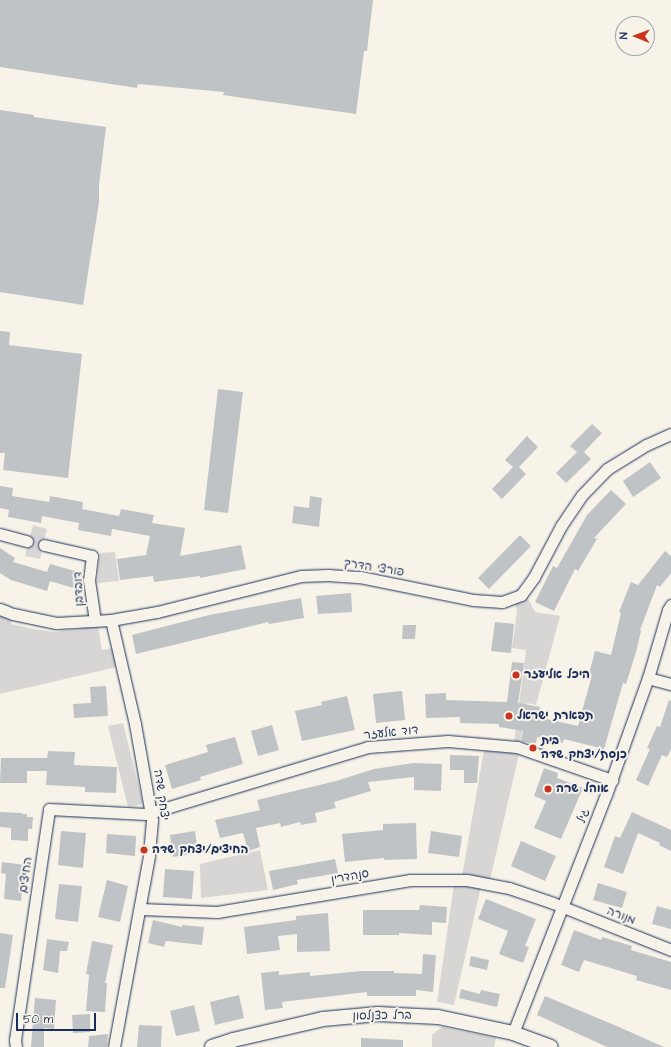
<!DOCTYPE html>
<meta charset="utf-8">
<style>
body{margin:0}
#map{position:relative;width:671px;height:1047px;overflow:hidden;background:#f7f3e8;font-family:"Architects Daughter","Playpen Sans Hebrew",sans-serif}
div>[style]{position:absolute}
.green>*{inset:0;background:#d7d6d4}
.building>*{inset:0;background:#c0c3c5}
.roads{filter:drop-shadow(0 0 1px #1b2f5e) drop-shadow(0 0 1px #1b2f5e)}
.minor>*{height:11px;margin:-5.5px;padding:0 5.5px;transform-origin:5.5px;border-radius:5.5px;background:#f7f3e8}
.tertiary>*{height:14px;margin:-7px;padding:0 7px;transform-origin:7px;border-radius:7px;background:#f7f3e8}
.dots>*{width:11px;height:11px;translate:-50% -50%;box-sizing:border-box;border:2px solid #f7f3e8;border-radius:50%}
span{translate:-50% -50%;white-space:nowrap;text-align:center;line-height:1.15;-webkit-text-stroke:4px #f7f3e8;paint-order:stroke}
.street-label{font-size:12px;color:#1b2f5e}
.poi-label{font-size:12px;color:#1b2f5e;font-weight:700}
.left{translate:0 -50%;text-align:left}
.north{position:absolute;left:615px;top:16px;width:40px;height:40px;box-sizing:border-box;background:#f7f3e8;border:1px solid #9fa5b1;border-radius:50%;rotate:271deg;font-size:11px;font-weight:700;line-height:16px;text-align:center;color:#1b2f5e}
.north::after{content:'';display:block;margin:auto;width:14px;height:18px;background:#c8321e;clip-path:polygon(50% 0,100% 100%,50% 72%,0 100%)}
.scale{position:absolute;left:16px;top:1013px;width:80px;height:18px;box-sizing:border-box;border:2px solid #1b2f5e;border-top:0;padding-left:5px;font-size:12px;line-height:14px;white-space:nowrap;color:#1b2f5e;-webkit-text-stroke:3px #f7f3e8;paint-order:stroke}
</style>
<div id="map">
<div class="green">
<div style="clip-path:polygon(33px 525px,47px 529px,40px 559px,25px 556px)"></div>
<div style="clip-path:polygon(115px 552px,119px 581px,97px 583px,100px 553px)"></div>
<div style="clip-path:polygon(525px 593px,535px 612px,560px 616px,536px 705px,527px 703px,520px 743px,514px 742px,526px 650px,512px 648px,517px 611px,514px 598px)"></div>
<div style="clip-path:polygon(0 611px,13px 616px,11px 624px,33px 629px,54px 632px,98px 626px,102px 650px,113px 648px,117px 667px,0 694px)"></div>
<div style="clip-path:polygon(123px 723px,143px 804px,128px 807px,108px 726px)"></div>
<div style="clip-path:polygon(484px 750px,501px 750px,519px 754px,489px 884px,482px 882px,454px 1005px,437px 1002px,454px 884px,460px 883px,463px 871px)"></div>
<div style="clip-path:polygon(260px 850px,268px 890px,201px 898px,200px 864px)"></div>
<div style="clip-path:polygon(442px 1027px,496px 1038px,494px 1047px,432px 1047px,432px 1035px)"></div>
</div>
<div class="building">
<div style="clip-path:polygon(0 0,373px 0,367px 51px,364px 51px,356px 114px,223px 95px,224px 92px,138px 84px,137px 88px,0 67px)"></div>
<div style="clip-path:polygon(0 110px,34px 115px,34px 117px,106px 127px,99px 185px,99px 202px,83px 305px,0 292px)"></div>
<div style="clip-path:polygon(0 331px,10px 332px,9px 345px,82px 354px,68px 478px,3px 470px,5px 453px,0 453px)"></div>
<div style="clip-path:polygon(218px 389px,243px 392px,228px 513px,204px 510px)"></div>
<div style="clip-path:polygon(592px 424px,602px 433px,584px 452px,591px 459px,566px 483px,556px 473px,577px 452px,570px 446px)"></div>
<div style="clip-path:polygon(527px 436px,538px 447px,519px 467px,526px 474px,502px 499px,492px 489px,513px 467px,505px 460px)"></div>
<div style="clip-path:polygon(650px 462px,661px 478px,633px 497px,623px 481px)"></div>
<div style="clip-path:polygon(0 486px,13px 488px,12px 496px,49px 502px,50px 496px,83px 502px,82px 509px,119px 516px,121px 509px,154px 515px,152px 523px,185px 528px,180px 556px,241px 545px,246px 569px,200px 578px,200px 576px,154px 582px,153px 576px,120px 580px,117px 559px,146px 555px,150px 536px,112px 529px,111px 536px,78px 530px,79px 523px,42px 516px,41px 523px,8px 517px,9px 510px,0 508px)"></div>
<div style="clip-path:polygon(611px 490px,626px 504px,594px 538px,597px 539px,578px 571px,575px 569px,554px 611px,535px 602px,553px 566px,557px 568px,587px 515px)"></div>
<div style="clip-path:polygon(310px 496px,322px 498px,319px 527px,292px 523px,294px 506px,309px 508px)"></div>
<div style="clip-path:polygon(520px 535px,531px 546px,489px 589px,478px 578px)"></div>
<div style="clip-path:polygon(0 548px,15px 558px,13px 562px,47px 572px,50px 564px,82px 573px,77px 589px,50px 581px,47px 591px,11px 580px,0 573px)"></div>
<div style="clip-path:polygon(665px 551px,671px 556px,671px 573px,660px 587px,657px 585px,640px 630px,641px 631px,636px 652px,626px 684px,623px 683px,604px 749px,564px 739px,563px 743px,537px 737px,536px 744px,525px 742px,521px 741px,523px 731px,499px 727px,499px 724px,460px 723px,460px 717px,426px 718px,425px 694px,446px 693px,446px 700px,507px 702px,512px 662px,524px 663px,518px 703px,540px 707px,538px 717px,578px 726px,592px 675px,589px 674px,595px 651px,611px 655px,621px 613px,619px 612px,631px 582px,638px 585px)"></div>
<div style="clip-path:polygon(351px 593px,352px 612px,318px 614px,316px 596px)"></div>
<div style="clip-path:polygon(301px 598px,304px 618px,269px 624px,268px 622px,136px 654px,132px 635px,209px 615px)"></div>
<div style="clip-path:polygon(495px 622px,514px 624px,511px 653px,491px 651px)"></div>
<div style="clip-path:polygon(403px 625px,416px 625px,415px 639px,402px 639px)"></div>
<div style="clip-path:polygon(106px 686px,108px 716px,74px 718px,73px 704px,91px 703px,90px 687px)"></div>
<div style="clip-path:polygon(402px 691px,405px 720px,376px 723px,373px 694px)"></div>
<div style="clip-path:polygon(347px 696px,355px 730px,302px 741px,295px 711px,322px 705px,321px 702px)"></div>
<div style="clip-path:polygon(669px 700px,671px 701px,671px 749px,667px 757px,662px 755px,648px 786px,636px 780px,650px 749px,647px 748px,657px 726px,660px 727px)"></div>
<div style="clip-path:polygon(272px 725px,279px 750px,258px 756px,251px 731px)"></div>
<div style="clip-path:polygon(235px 737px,243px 764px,200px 777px,201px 780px,172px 789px,165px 765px,208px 752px,206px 745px)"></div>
<div style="clip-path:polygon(48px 751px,75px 752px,74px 765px,117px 767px,116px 793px,85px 792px,85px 787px,46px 785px,47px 771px,27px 771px,27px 783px,0 783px,1px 758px,47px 758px)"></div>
<div style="clip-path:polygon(450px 755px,479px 756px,477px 783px,464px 783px,464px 770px,450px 770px)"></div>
<div style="clip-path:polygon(414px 763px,442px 764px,441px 791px,414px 790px,414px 777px,368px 782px,371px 791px,334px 802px,336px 808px,315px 813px,317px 822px,301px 825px,300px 822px,281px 827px,280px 823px,256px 828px,260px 847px,248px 851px,243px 833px,220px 838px,215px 820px,260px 810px,257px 800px,336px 781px,374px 769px)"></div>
<div style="clip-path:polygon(544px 768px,558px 773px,557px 778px,583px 788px,561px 839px,534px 828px,546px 801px,534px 796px)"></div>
<div style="clip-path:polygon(0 812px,22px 813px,22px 814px,27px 814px,27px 817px,33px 817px,32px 829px,28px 829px,28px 841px,11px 840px,11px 828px,0 827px)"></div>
<div style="clip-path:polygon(632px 812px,671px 830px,671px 851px,659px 845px,660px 843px,638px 833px,623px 874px,604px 867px,615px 836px,620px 838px)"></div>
<div style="clip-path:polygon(416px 823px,417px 859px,384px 860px,384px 858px,345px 862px,342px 834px,383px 830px,383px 824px)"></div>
<div style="clip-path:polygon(61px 831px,86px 833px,83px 868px,58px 865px)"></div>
<div style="clip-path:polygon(195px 831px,198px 853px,173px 857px,170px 835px)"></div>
<div style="clip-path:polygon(431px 831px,462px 836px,459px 857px,428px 853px)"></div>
<div style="clip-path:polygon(107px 834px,136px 836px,135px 856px,106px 853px)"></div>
<div style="clip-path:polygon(521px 841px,556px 856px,545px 881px,511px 866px)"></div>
<div style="clip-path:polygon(335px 859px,338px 873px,297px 880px,298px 884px,273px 890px,269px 871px)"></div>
<div style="clip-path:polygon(2px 862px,25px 865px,21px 901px,4px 899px,6px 874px,1px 873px)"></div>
<div style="clip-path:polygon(165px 869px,194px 871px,192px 899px,163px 897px)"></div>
<div style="clip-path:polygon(107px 880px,128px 886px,120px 922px,98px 917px)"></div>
<div style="clip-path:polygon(598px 883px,627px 892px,622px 908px,593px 900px)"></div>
<div style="clip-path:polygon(59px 884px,82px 886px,78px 922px,55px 919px)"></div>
<div style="clip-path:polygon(486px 899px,536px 919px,525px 946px,529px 947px,523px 963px,499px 954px,508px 931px,478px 919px)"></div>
<div style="clip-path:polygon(420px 905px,447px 907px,446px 923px,432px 922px,432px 935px,399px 933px,399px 935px,363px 935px,363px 910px,419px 910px)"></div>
<div style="clip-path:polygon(657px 906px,671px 910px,671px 929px,652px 924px)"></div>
<div style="clip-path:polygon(328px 913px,330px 951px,297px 952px,297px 934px,278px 936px,280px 950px,247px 954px,244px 927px,296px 920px,296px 916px)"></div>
<div style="clip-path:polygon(153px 920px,182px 927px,182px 925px,204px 927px,202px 945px,166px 941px,164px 947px,148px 943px)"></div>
<div style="clip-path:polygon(574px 930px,601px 940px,602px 937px,632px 946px,631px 950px,671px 962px,671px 990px,636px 980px,637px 976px,584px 960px,579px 972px,561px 965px)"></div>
<div style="clip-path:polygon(0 933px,13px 935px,5px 988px,0 988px)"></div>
<div style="clip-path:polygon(47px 939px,69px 942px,67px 951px,60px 951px,58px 973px,43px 970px)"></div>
<div style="clip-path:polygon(92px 941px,113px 945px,105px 983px,107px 983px,105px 1012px,86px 1011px,89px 975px,86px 974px)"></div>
<div style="clip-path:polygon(423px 954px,436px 955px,433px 992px,416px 990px,416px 996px,367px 996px,367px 992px,282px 1002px,283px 1008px,265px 1010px,261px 973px,279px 971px,279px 975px,310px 972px,310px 976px,361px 971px,394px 971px,394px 973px,422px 974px)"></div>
<div style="clip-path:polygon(471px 956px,489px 960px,487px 970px,469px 966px)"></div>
<div style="clip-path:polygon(461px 989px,480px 994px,481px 990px,500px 994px,497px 1007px,459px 998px)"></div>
<div style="clip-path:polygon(239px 995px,244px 1018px,215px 1025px,210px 1002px)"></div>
<div style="clip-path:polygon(545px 996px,619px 1027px,664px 1047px,607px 1047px,537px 1015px)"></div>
<div style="clip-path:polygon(35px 998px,56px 1000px,54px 1029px,44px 1028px,44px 1047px,31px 1047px)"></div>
<div style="clip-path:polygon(194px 1005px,200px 1031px,176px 1036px,170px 1011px)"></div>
<div style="clip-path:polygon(90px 1014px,90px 1032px,73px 1033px,72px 1015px)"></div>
<div style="clip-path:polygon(139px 1025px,162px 1026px,161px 1047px,137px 1047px)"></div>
<div style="clip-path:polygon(108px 1034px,107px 1047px,88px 1047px,89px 1036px)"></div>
<div style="clip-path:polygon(361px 1038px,403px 1040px,403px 1047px,361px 1047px)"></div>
</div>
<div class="roads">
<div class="minor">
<div style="left:0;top:534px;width:28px;rotate:15deg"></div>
<div style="left:44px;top:545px;width:49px;rotate:12.9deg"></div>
<div style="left:92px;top:556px;width:24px;rotate:97deg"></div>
<div style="left:89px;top:580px;width:41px;rotate:81.7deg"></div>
<div style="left:0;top:609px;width:14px;rotate:21deg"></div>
<div style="left:13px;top:614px;width:44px;rotate:11.8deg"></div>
<div style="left:56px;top:623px;width:55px;rotate:-3.1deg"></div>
<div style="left:111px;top:620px;width:47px;rotate:-9.9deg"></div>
<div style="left:157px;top:612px;width:148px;rotate:-14deg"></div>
<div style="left:301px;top:576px;width:27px;rotate:-2deg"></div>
<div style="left:328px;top:575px;width:32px;rotate:4deg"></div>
<div style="left:360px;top:577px;width:115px;rotate:11.5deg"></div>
<div style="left:473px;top:600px;width:29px;rotate:4deg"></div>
<div style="left:502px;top:602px;width:20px;rotate:-20deg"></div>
<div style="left:521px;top:595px;width:22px;rotate:-54deg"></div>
<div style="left:534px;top:577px;width:58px;rotate:-62.1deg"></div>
<div style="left:561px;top:526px;width:37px;rotate:-56deg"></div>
<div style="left:582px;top:495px;width:36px;rotate:-46deg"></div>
<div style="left:607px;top:469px;width:46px;rotate:-31.6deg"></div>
<div style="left:646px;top:445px;width:27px;rotate:-24deg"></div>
<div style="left:111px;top:620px;width:107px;rotate:77deg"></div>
<div style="left:135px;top:724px;width:97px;rotate:80deg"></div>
<div style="left:152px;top:820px;width:36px;rotate:95deg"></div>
<div style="left:149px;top:856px;width:194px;rotate:100.4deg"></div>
<div style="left:648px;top:678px;width:24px;rotate:15deg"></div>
<div style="left:140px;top:909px;width:77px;rotate:2.2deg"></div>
<div style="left:217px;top:912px;width:196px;rotate:-9.4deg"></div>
<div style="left:410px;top:880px;width:57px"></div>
<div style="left:467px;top:880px;width:43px;rotate:10.8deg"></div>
<div style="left:509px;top:888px;width:46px;rotate:18.8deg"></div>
<div style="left:553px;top:903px;width:127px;rotate:21.7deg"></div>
<div style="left:513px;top:1033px;width:256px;rotate:-68.7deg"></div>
<div style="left:606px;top:795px;width:124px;rotate:-70.3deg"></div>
<div style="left:648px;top:678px;width:71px;rotate:-73.6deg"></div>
<div style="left:668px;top:610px;width:6px;rotate:-59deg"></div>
<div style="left:16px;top:1047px;width:7px;rotate:-98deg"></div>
<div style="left:15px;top:1040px;width:233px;rotate:-81.6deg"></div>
<div style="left:49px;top:809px;width:97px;rotate:3deg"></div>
<div style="left:146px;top:814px;width:232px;rotate:-16.8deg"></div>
<div style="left:368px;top:747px;width:80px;rotate:-4.3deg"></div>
<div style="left:448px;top:741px;width:69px;rotate:5deg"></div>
<div style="left:517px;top:747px;width:101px;rotate:19.2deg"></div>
</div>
<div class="tertiary">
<div style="left:212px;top:1047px;width:22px;rotate:-18deg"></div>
<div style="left:233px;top:1040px;width:92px;rotate:-13.1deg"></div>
<div style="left:323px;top:1019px;width:55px;rotate:-5.2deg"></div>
<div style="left:378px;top:1014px;width:60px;rotate:2.9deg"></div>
<div style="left:438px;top:1017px;width:77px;rotate:12deg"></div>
<div style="left:513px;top:1033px;width:40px;rotate:20.2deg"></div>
</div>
</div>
<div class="dots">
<div style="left:516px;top:675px;background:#c8321e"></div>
<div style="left:509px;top:716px;background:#c8321e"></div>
<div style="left:533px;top:748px;background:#c8321e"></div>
<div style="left:548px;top:789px;background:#c8321e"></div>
<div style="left:144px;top:850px;background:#c8321e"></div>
</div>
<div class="street-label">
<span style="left:374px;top:568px;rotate:9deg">פורצי הדרך</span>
<span style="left:79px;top:589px;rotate:-93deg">דובדבן</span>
<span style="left:391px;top:733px;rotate:-6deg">דוד אלעזר</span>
<span style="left:161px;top:795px;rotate:82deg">יצחק שדה</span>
<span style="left:584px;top:816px;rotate:-68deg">גיל</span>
<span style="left:26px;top:875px;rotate:-82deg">החיצים</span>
<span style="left:350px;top:877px;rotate:-10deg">סנהדרין</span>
<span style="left:621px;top:916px;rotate:21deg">מנורה</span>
<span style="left:382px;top:1016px;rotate:-1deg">ברל כצנלסון</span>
</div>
<div class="poi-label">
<span class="left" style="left:524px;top:675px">היכל אליעזר</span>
<span class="left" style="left:517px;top:716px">תפארת ישראל</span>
<span class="left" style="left:541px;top:748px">בית<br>כנסת/יצחק שדה</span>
<span class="left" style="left:556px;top:789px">אוהל שרה</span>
<span class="left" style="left:152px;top:850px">החיצים/יצחק שדה</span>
</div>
<div class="north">N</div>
<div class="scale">50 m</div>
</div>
